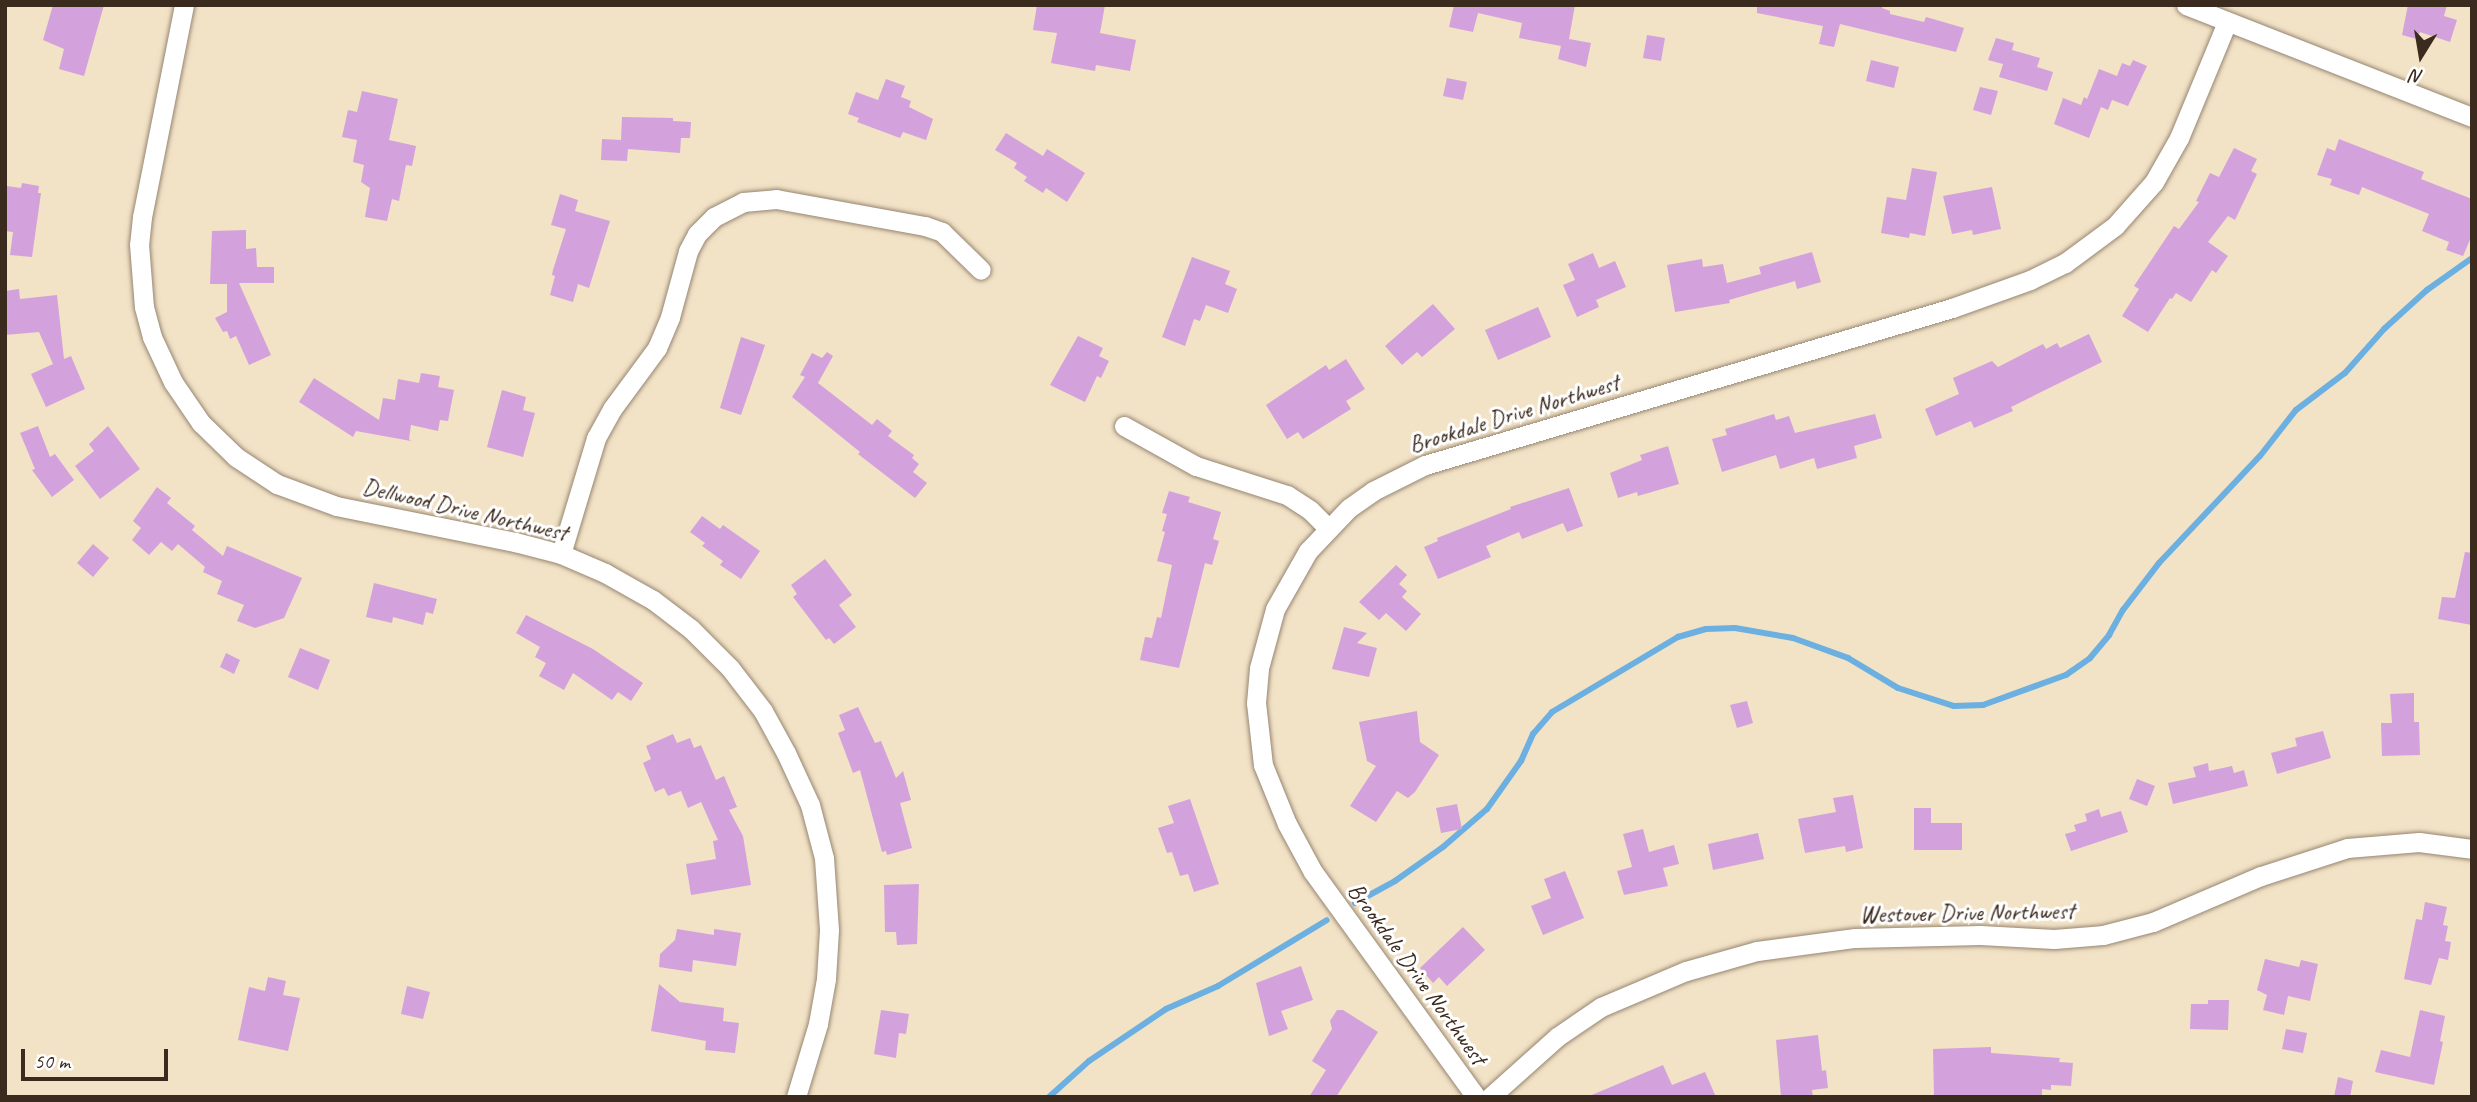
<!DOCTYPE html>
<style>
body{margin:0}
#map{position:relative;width:2477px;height:1102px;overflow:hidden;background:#f2e2c6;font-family:Caveat,sans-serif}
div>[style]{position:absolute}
.stream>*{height:6px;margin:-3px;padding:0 3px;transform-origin:3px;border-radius:3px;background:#6cafe1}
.building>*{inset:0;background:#d3a2dd}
.roads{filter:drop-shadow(0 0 2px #968672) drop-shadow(0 0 2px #968672)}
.minor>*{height:19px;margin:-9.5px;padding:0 9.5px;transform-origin:9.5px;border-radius:9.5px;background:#fff}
span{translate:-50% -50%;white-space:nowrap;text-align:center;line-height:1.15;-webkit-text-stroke:6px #fff;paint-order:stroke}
.street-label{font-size:24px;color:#3b2a1e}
.frame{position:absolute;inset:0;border:7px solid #3b2a1e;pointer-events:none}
.north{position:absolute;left:2386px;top:21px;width:70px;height:70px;-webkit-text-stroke:5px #fff;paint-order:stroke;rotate:191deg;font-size:19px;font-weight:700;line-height:28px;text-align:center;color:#3b2a1e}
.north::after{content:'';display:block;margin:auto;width:24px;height:32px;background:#3b2a1e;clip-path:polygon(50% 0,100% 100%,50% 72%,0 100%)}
.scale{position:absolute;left:21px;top:1049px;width:147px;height:32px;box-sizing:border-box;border:4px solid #3b2a1e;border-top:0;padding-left:9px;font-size:21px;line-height:24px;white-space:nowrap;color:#3b2a1e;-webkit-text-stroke:5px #fff;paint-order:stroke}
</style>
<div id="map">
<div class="stream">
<div style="left:1355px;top:903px;width:46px;rotate:-28.8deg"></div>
<div style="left:1395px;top:881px;width:59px;rotate:-35.3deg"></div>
<div style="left:1443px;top:847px;width:58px;rotate:-40.8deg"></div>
<div style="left:1487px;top:809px;width:59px;rotate:-54.7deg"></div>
<div style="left:1521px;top:761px;width:30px;rotate:-66deg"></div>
<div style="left:1533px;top:734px;width:29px;rotate:-49deg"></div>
<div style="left:1552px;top:712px;width:147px;rotate:-30.8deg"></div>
<div style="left:1678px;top:637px;width:29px;rotate:-16deg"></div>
<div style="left:1706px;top:629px;width:29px;rotate:-2deg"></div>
<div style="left:1735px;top:628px;width:59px;rotate:9.8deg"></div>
<div style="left:1793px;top:638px;width:59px;rotate:20deg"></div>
<div style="left:1848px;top:658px;width:58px;rotate:31deg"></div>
<div style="left:1898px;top:688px;width:59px;rotate:17.8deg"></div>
<div style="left:1954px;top:706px;width:29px;rotate:-2deg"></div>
<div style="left:1983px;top:705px;width:88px;rotate:-19.9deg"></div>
<div style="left:2066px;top:675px;width:29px;rotate:-35deg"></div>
<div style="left:2090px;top:658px;width:30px;rotate:-50deg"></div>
<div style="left:2109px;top:635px;width:29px;rotate:-61deg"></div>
<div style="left:2123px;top:610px;width:59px;rotate:-52.5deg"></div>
<div style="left:2159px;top:563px;width:147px;rotate:-46.7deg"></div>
<div style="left:2260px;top:456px;width:58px;rotate:-52deg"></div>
<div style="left:2296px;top:410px;width:61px;rotate:-37.1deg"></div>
<div style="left:2345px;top:373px;width:59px;rotate:-48.4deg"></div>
<div style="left:2384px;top:329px;width:58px;rotate:-42.2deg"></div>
<div style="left:2427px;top:290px;width:55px;rotate:-35.4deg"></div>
<div style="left:1049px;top:1097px;width:54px;rotate:-42deg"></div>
<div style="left:1089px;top:1061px;width:93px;rotate:-34deg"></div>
<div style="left:1166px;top:1009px;width:57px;rotate:-23.9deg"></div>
<div style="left:1218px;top:986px;width:127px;rotate:-31.2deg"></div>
</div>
<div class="building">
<div style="clip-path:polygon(53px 5px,104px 5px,84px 76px,59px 69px,64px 49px,43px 40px)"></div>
<div style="clip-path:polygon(1037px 5px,1105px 5px,1100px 33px,1136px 40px,1130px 71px,1096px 65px,1095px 71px,1051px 63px,1057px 33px,1033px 30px)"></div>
<div style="clip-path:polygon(1454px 5px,1575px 5px,1569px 39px,1591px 43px,1586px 67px,1558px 59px,1561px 46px,1519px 38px,1522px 23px,1478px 13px,1473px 32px,1449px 27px)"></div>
<div style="clip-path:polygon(1757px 5px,1883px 5px,1882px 8px,1890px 11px,1890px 14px,1924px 22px,1926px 17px,1964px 28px,1956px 52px,1840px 24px,1834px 47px,1819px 44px,1823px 26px,1757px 13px)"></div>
<div style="clip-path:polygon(2408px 5px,2447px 5px,2444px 16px,2457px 20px,2450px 42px,2420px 32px,2417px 39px,2402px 35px)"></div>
<div style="clip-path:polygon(1647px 35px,1665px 38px,1661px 61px,1643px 58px)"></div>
<div style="clip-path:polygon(1996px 38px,2014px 43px,2012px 50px,2040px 58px,2037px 67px,2053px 72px,2047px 91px,1999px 77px,2003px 64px,1988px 60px)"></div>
<div style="clip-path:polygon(1871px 60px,1899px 67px,1894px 88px,1866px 81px)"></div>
<div style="clip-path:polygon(2133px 60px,2147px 66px,2128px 106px,2112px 100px,2108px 110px,2101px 107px,2089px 138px,2054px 124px,2063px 98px,2081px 105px,2084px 97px,2087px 99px,2099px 69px,2117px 76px,2122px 63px,2130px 66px)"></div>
<div style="clip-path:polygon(1447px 78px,1467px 82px,1463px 100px,1443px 96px)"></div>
<div style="clip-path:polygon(886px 79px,905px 86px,901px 97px,911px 101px,909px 107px,933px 119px,926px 140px,903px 132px,900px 138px,857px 122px,859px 118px,848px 114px,856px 92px,878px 100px)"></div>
<div style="clip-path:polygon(1980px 87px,1998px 91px,1991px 115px,1973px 110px)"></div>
<div style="clip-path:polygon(362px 91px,398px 99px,389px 140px,416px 146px,412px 166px,406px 165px,399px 201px,392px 199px,387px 221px,365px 217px,370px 188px,361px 182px,364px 165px,353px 162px,357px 140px,342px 137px,348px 110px,357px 112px)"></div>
<div style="clip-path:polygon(622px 117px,673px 118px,673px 121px,691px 122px,690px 138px,681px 138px,680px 153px,628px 149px,627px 161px,601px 160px,602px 139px,621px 140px)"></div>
<div style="clip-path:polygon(1006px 133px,1043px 156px,1047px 149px,1085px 173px,1067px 202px,1046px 188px,1043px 193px,1024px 181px,1027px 177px,1014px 168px,1017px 163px,995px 150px)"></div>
<div style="clip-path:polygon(2339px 139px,2424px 172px,2421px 179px,2472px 199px,2472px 235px,2463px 256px,2446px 250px,2449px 242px,2422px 231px,2429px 214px,2362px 187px,2359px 195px,2330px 185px,2332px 179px,2317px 175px,2327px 148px,2335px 151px)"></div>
<div style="clip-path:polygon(2234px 148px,2257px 159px,2251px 171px,2257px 174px,2235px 220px,2228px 216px,2208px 242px,2228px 256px,2216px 273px,2212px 270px,2191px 302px,2176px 293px,2172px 299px,2170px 298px,2148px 332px,2122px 316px,2139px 289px,2134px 286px,2174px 226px,2179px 229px,2199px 202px,2196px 201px,2210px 173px,2219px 177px)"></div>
<div style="clip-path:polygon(1912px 168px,1937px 172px,1925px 236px,1910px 233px,1909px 238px,1881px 233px,1887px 197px,1906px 200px)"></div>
<div style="clip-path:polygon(22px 183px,39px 186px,38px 193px,41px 193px,32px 257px,10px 255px,13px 232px,5px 231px,6px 186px,21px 188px)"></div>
<div style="clip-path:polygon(1992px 187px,2001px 229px,1973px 235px,1972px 230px,1952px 234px,1943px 196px)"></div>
<div style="clip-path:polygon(560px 194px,578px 200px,575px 211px,610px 221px,589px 288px,578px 284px,573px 302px,550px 295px,555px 276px,552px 275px,553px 270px,566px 229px,551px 225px)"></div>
<div style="clip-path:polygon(246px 230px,246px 249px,256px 248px,257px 267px,274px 267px,274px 283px,239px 283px,271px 355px,249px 365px,236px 336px,230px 339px,227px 331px,223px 332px,215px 318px,227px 312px,227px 284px,210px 284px,212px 231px)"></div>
<div style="clip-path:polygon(1812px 252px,1821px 282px,1797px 289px,1795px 281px,1729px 300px,1730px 303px,1675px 312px,1667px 265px,1702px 259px,1703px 267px,1723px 264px,1727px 283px,1761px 274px,1759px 267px)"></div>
<div style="clip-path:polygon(1593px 253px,1599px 268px,1615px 261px,1626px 287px,1596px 300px,1599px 307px,1577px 317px,1563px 285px,1575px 280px,1568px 264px)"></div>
<div style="clip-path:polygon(1192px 257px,1230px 271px,1225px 284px,1237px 289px,1228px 313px,1206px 305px,1200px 321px,1194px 319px,1185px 346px,1162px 337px)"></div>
<div style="clip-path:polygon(19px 289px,20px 299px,57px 295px,64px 359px,71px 356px,85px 389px,46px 407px,31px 374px,53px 364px,39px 332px,5px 335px,5px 291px)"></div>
<div style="clip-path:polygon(1433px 304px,1455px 329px,1422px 357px,1417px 352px,1402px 365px,1385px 346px)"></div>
<div style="clip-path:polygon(1538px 307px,1551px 337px,1498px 360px,1485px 330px)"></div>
<div style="clip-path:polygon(2089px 334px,2102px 362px,2011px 407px,2013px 411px,1974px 428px,1971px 421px,1936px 436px,1925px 409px,1959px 394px,1953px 378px,1992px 361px,1998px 367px,2043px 344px,2046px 349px,2057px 343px,2060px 348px)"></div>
<div style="clip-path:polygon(1078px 336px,1103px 348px,1099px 356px,1109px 361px,1101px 378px,1097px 376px,1085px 402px,1050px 385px)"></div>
<div style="clip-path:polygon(741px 337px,765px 345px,741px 415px,720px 408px)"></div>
<div style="clip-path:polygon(827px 352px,833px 356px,818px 383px,872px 425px,877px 419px,892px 431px,888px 436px,914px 455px,912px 458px,919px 464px,913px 472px,927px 483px,915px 498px,858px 454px,860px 452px,792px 397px,805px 377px,800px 375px,812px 353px,822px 358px)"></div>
<div style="clip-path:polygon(1346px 359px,1365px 389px,1346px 401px,1351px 409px,1303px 439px,1298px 432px,1287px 439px,1266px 405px,1326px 365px,1329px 370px)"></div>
<div style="clip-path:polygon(421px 373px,440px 376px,438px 387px,454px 390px,448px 421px,440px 420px,438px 431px,411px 425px,409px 439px,411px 441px,356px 431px,353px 437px,299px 402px,314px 378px,379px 420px,383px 398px,395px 400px,398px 379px,419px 383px)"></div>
<div style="clip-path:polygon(502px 390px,526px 397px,523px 410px,535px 413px,523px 457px,487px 447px)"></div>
<div style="clip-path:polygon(1774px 414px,1776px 420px,1789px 416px,1795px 433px,1875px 414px,1882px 438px,1854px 446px,1857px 458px,1817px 469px,1814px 458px,1780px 469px,1776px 455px,1722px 472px,1712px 439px,1727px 435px,1725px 429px)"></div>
<div style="clip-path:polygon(38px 426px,50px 457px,55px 454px,74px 480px,52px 497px,32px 470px,35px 469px,20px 433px)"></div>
<div style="clip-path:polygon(108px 426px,140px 469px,100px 499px,75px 466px,94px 451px,89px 444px)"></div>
<div style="clip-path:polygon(1668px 446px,1679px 484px,1638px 496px,1637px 492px,1618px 498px,1610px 473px,1642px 460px,1640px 455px)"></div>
<div style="clip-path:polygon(157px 487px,171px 498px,167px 503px,195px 526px,192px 530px,223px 556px,227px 546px,302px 578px,284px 618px,255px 628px,237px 621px,244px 605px,217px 594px,222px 581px,203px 572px,205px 567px,178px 544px,172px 551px,161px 542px,149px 555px,132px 540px,141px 528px,133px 521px)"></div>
<div style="clip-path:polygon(1569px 488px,1583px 526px,1567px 532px,1563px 523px,1522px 539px,1519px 532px,1486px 546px,1491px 557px,1438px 579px,1424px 547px,1438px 541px,1437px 538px,1511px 509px,1510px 507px)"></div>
<div style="clip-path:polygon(1169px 491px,1190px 497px,1188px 502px,1221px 512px,1213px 539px,1219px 541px,1212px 565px,1205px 563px,1179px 668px,1140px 660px,1145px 637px,1152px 638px,1157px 617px,1161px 618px,1172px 565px,1157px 561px,1165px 532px,1162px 531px,1167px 514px,1162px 513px)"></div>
<div style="clip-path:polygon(702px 516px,720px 529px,723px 525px,760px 551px,741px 579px,720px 565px,723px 561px,702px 546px,705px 543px,690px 532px)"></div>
<div style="clip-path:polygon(93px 544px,109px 558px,93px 577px,77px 563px)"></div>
<div style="clip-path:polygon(2465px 552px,2472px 553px,2472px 625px,2438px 619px,2442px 597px,2455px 598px)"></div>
<div style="clip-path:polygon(825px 559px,852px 595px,839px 605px,856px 627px,834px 644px,829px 638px,826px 640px,793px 597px,797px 594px,791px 585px)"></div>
<div style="clip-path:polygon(1396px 565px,1407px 575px,1399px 584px,1407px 591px,1402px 597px,1421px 614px,1406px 631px,1386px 613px,1379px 620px,1359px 602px)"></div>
<div style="clip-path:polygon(374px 583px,437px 599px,433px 614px,426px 612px,423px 625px,393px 617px,392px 623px,366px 617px)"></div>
<div style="clip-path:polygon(526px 615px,593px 649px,643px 683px,631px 701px,618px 692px,612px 700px,573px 673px,564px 690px,539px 676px,546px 663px,535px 657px,540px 647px,516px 633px)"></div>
<div style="clip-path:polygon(1344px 627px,1367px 633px,1357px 643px,1377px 648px,1369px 677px,1332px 669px)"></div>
<div style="clip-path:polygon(300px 648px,330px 660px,318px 690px,288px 677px)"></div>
<div style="clip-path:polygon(226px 653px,240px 660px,234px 674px,220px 667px)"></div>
<div style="clip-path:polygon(2414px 693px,2414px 722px,2419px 722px,2420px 755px,2382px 756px,2381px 723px,2392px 723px,2390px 694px)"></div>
<div style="clip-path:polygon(1747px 701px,1753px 723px,1737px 728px,1730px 705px)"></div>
<div style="clip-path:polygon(858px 707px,875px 743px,881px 741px,896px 778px,903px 771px,911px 800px,900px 803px,912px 848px,887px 855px,886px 851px,882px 852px,860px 770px,853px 773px,838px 733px,845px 730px,839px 715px)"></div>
<div style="clip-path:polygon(1417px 711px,1420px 742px,1439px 755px,1415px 792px,1408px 798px,1397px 791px,1376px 822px,1350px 806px,1376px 766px,1367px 761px,1359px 722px)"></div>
<div style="clip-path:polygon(2323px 731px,2331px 758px,2277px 774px,2271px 753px,2297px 746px,2295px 738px)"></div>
<div style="clip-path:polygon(673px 734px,677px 743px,690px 738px,694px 748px,701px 745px,716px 780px,724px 776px,737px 807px,729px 810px,743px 836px,751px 885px,691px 895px,686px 864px,716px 859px,713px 841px,718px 840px,701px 802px,688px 808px,681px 791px,668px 796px,664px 788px,655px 792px,643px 763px,651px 759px,646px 746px)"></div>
<div style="clip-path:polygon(2208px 763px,2209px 771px,2232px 766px,2234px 773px,2244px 770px,2248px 786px,2173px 804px,2168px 783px,2196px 777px,2193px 767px)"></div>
<div style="clip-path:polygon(2137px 779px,2155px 786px,2147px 806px,2129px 799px)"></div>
<div style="clip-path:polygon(1853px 795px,1863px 848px,1846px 852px,1845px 846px,1805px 853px,1798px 819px,1836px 812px,1833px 798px)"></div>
<div style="clip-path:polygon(1190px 799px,1219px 884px,1194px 892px,1188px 874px,1180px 876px,1172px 852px,1167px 853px,1158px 828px,1174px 823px,1168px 806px)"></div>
<div style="clip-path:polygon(1457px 804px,1462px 829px,1441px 833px,1436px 808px)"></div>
<div style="clip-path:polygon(1914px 808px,1931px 808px,1931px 823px,1962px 823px,1962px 850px,1914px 850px)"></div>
<div style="clip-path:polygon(2099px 809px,2101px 817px,2121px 811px,2128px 832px,2071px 851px,2065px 834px,2076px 831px,2074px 825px,2087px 821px,2085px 814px)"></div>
<div style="clip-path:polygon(1643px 829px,1649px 852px,1674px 845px,1679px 864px,1663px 868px,1668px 886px,1624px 895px,1617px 871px,1632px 867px,1623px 834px)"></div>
<div style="clip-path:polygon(1758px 833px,1764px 859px,1713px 870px,1708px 844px)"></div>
<div style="clip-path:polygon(1565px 871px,1584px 918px,1543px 935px,1531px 906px,1551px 898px,1544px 879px)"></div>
<div style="clip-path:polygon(919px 884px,917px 944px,897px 945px,896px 932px,885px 932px,884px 885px)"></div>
<div style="clip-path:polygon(2425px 902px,2447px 907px,2443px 925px,2448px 926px,2445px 941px,2451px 942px,2448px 960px,2439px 958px,2431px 985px,2404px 979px,2416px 919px,2422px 920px)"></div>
<div style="clip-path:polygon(1463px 927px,1485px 950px,1447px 986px,1439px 977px,1433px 983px,1420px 968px)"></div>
<div style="clip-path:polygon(677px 929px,714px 935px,714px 929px,741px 933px,736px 966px,693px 960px,692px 972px,659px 967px,660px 954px,675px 940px)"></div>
<div style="clip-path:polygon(2265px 959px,2299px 967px,2301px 960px,2318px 964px,2310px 1001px,2288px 996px,2284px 1015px,2263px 1010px,2267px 995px,2257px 990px)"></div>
<div style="clip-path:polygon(1301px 966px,1313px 1000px,1281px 1011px,1288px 1029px,1269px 1036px,1256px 983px)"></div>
<div style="clip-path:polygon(268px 977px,286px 981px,283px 995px,300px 998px,288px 1051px,238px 1040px,249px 987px,265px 991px)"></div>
<div style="clip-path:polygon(659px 984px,680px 1002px,724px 1008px,723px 1021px,739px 1023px,735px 1053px,705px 1050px,706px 1041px,651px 1031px)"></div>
<div style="clip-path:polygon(407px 986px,430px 992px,423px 1019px,401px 1014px)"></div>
<div style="clip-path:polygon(2208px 1000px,2229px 1000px,2228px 1030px,2190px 1029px,2191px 1004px,2208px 1004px)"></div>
<div style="clip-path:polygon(881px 1010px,909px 1014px,906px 1034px,899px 1033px,896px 1058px,874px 1054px)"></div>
<div style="clip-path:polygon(1337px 1010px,1343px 1010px,1378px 1032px,1336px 1097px,1309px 1097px,1326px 1070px,1312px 1061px,1332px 1029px,1330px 1021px)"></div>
<div style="clip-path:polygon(2420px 1010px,2445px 1016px,2440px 1041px,2443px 1042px,2434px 1085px,2375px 1072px,2381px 1050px,2410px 1057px)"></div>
<div style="clip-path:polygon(2286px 1029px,2307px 1033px,2303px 1053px,2282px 1049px)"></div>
<div style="clip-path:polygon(1818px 1035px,1822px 1071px,1826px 1070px,1828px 1088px,1812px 1090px,1813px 1097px,1781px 1097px,1776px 1040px)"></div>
<div style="clip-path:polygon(1991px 1047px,1991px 1053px,2060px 1058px,2059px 1062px,2073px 1063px,2071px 1086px,2051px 1085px,2051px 1090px,2042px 1089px,2042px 1097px,1934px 1097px,1933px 1049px)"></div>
<div style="clip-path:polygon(1663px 1065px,1672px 1085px,1705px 1072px,1716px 1097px,1587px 1097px)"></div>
<div style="clip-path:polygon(2338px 1077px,2353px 1081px,2350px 1097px,2334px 1097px)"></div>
</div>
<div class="roads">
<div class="minor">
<div style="left:184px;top:5px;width:216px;rotate:101.2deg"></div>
<div style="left:142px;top:217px;width:27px;rotate:96deg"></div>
<div style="left:139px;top:244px;width:63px;rotate:85.5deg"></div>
<div style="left:144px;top:307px;width:31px;rotate:75deg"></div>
<div style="left:152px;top:337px;width:50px;rotate:65deg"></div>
<div style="left:173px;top:382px;width:50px;rotate:55.7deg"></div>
<div style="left:201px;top:423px;width:49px;rotate:44.2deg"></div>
<div style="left:236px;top:457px;width:49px;rotate:33.4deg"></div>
<div style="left:277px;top:484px;width:63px;rotate:20.4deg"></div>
<div style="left:336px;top:506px;width:183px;rotate:11.4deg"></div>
<div style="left:515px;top:542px;width:48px;rotate:14.6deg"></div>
<div style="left:561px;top:554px;width:48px;rotate:23.4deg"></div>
<div style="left:605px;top:573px;width:55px;rotate:29.4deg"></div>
<div style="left:653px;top:600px;width:48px;rotate:37.3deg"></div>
<div style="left:691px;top:629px;width:55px;rotate:45deg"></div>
<div style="left:730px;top:668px;width:54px;rotate:52.5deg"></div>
<div style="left:763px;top:711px;width:48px;rotate:61.3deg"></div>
<div style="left:786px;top:753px;width:57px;rotate:65.2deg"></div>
<div style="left:810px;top:805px;width:55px;rotate:75.2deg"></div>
<div style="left:824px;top:858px;width:72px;rotate:86deg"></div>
<div style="left:829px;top:930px;width:49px;rotate:93.5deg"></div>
<div style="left:826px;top:979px;width:46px;rotate:100.1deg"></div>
<div style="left:818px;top:1024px;width:76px;rotate:106.8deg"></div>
<div style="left:2186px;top:5px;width:307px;rotate:21.4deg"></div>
<div style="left:1124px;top:426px;width:82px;rotate:29.1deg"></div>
<div style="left:1196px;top:466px;width:96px;rotate:17.7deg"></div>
<div style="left:1287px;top:495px;width:27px;rotate:33deg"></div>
<div style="left:1310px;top:510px;width:25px;rotate:45deg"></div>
<div style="left:561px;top:554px;width:121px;rotate:-73.2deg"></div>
<div style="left:596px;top:438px;width:33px;rotate:-61deg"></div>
<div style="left:612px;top:409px;width:76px;rotate:-53.6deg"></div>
<div style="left:657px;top:348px;width:34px;rotate:-67deg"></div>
<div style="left:670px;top:317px;width:68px;rotate:-74.7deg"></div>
<div style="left:688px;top:251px;width:19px;rotate:-62deg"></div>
<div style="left:697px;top:234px;width:24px;rotate:-45deg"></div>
<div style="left:714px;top:217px;width:33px;rotate:-27deg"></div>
<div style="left:743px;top:202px;width:33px;rotate:-5deg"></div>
<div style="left:776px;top:199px;width:151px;rotate:10.3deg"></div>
<div style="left:925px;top:226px;width:18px;rotate:19deg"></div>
<div style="left:942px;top:232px;width:54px;rotate:44.3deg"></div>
<div style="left:1476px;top:1097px;width:278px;rotate:-125.9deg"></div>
<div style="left:1313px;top:872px;width:55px;rotate:-118.4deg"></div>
<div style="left:1287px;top:824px;width:64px;rotate:-112.1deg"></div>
<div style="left:1263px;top:765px;width:62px;rotate:-96.4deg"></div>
<div style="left:1256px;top:703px;width:35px;rotate:-85deg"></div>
<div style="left:1259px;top:668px;width:61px;rotate:-74.8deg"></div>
<div style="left:1275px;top:609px;width:67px;rotate:-60.4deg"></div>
<div style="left:1308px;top:551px;width:59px;rotate:-46.4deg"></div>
<div style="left:1349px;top:508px;width:29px;rotate:-35deg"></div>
<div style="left:1373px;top:491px;width:58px;rotate:-26.6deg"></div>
<div style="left:1425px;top:465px;width:550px;rotate:-16.59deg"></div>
<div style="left:1952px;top:308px;width:83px;rotate:-19.7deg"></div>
<div style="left:2030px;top:280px;width:39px;rotate:-26deg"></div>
<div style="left:2065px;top:263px;width:62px;rotate:-36.5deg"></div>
<div style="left:2115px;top:226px;width:59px;rotate:-48.4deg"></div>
<div style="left:2154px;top:182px;width:51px;rotate:-60.4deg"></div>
<div style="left:2179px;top:138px;width:126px;rotate:-67.5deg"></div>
<div style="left:1490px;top:1097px;width:90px;rotate:-41.8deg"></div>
<div style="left:1557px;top:1037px;width:53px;rotate:-34.3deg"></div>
<div style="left:1601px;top:1007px;width:92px;rotate:-23deg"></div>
<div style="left:1686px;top:971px;width:74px;rotate:-15.7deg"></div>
<div style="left:1757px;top:951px;width:99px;rotate:-7.6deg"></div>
<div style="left:1855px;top:938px;width:125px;rotate:-1.4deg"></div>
<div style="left:1980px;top:935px;width:74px;rotate:3.1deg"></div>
<div style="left:2054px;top:939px;width:49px;rotate:-4.7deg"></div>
<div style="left:2103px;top:935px;width:52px;rotate:-14.6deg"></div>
<div style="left:2153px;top:922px;width:117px;rotate:-23.1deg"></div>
<div style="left:2261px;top:876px;width:90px;rotate:-18deg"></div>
<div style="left:2347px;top:848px;width:72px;rotate:-4.8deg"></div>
<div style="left:2419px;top:842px;width:53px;rotate:7.5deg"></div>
</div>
</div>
<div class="street-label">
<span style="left:1514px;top:414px;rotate:-17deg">Brookdale Drive Northwest</span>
<span style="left:465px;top:510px;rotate:13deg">Dellwood Drive Northwest</span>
<span style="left:1967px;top:913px;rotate:-1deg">Westover Drive Northwest</span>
<span style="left:1417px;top:974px;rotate:54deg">Brookdale Drive Northwest</span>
</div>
<div class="frame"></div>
<div class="north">N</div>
<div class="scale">50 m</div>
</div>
